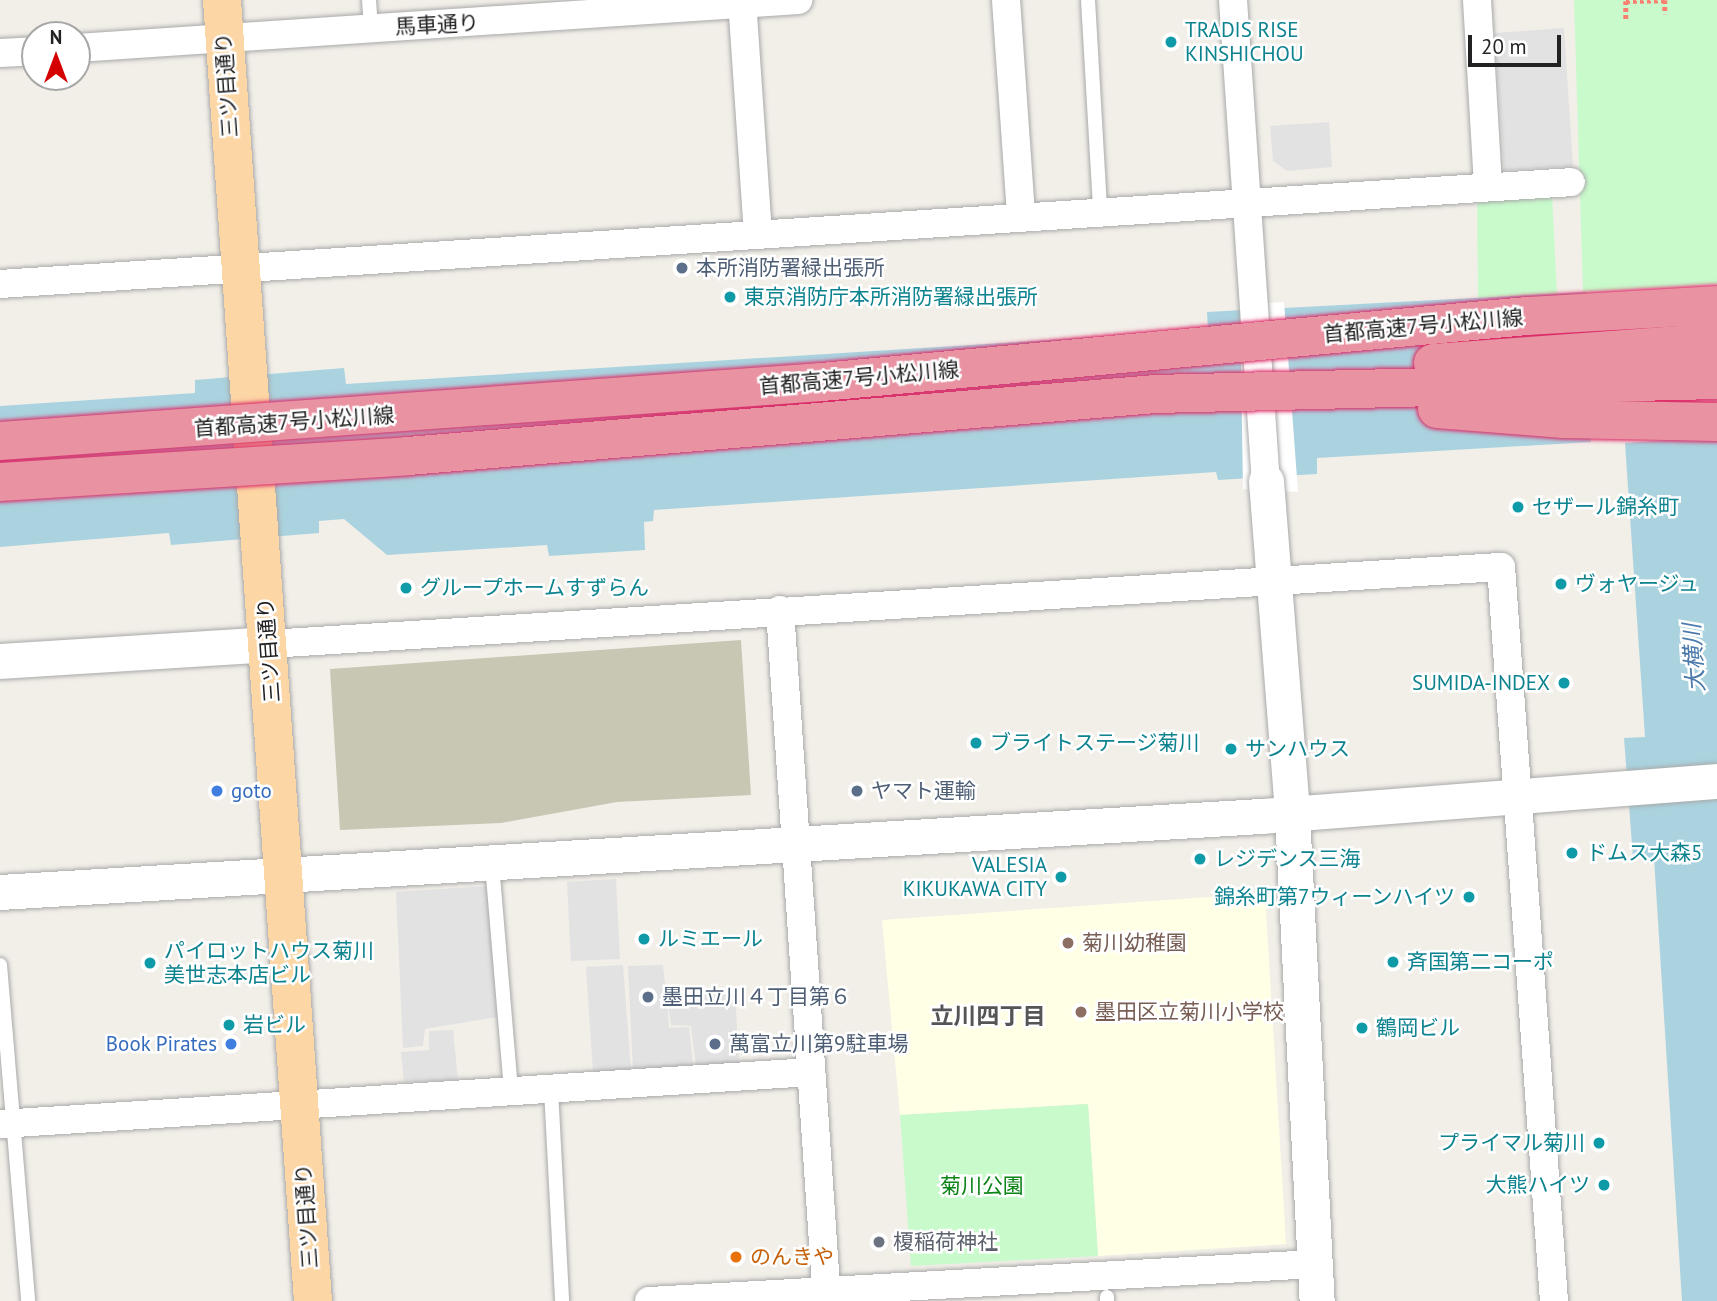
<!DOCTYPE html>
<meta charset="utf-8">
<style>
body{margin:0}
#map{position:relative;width:1717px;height:1301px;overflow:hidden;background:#f2efe9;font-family:"PT Sans","Noto Sans JP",sans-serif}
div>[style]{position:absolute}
.education>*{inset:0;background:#ffffe5}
.construction>*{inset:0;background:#c7c7b4}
.park>*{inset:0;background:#c8facc}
.parking>*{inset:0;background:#e2e2e2}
.water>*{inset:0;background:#aad3df}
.pier>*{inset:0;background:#fff}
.path>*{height:4.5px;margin-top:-2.25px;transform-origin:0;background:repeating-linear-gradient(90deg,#fa8072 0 3.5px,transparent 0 7px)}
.roads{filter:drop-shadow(0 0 2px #a9a9a9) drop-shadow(0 0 2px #a9a9a9)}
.service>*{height:14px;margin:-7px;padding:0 7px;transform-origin:7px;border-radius:7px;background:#fff}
.minor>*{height:28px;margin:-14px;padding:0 14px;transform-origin:14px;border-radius:14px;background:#fff}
.tertiary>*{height:35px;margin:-17.5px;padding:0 17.5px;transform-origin:17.5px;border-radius:17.5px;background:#fff}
.primary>*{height:38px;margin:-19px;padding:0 19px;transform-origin:19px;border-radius:19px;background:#fcd6a4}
.bridges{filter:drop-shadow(0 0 2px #dc2a67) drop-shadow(0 0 2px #dc2a67)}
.motorway-bridge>*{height:38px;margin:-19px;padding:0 19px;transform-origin:19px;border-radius:19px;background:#e892a2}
.dots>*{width:19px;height:19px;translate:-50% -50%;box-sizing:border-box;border:4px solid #fff;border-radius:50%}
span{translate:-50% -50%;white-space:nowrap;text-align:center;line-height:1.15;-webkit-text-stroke:5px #fff;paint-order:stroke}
.street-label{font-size:21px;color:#222}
.culture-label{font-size:21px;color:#0d838f}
.left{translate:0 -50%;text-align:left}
.right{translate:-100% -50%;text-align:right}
.service-label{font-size:21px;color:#4e5e75}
.shop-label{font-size:21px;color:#366cbe}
.education-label{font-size:21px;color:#785e54}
.park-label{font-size:21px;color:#0c8416}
.worship-label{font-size:21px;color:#5b616d}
.food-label{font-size:21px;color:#c56008}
.water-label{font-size:23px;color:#4a7aab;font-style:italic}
.neighbourhood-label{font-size:23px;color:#555;font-weight:700}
.north{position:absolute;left:21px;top:21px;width:70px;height:70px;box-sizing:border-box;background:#fff;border:2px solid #a7a7a7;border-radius:50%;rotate:0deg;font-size:19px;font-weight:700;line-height:28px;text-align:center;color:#222}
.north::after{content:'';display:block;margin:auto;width:24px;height:32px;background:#d40000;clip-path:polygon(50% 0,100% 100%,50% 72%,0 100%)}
.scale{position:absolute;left:1468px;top:35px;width:93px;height:32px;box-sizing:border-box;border:4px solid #222;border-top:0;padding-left:9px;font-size:21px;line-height:24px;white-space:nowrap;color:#222;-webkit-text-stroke:5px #fff;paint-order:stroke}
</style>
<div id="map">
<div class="education">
<div style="clip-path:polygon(1265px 893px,1286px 1244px,1098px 1256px,1088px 1104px,900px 1115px,882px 920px)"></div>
</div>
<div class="construction">
<div style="clip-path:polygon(741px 640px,751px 795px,617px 802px,501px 823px,340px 830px,330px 669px)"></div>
</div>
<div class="park">
<div style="clip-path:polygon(1574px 0,1717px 0,1717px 284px,1583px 292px)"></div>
<div style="clip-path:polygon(1552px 194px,1557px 294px,1478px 298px,1477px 199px)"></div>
<div style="clip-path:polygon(1088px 1104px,1098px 1256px,911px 1266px,900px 1115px)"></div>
</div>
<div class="parking">
<div style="clip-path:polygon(1564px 28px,1573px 166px,1504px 170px,1495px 33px)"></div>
<div style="clip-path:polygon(1329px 122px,1332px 167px,1287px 171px,1273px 161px,1270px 126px)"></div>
<div style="clip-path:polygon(616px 879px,620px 959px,571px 961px,567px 882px)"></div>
<div style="clip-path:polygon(490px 886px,497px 1017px,425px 1029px,423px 1046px,403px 1048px,396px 892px)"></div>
<div style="clip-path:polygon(623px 965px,631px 1071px,593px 1072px,586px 967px)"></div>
<div style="clip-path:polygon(663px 965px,666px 992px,735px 990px,739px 1064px,696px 1066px,691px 1026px,671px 1025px,667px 998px,669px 1028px,689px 1027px,693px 1066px,633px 1071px,628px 966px)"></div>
<div style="clip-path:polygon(453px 1030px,458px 1080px,404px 1082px,401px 1052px,429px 1050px,429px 1031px)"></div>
</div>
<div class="water">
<div style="clip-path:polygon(1586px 292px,1591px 442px,1317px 458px,1317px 474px,1218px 480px,1216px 472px,654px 510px,653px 521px,644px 522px,645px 550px,549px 556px,547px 545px,387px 555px,344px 519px,319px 521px,319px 533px,171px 545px,169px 533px,0 547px,0 406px,195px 393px,195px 380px,344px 368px,346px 384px,1208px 330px,1207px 312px)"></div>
<div style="clip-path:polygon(1717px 437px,1717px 1301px,1682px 1301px,1654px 858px,1633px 858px,1624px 738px,1645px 737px,1625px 443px)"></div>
</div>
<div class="pier">
<div style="clip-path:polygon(1284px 302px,1298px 492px,1243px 489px,1240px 305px)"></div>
</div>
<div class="path">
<div style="left:1626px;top:1px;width:39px;rotate:-1deg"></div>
<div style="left:1665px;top:0;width:14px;rotate:90deg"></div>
<div style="left:1626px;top:1px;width:18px;rotate:90deg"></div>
</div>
<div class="roads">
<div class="service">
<div style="left:369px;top:0;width:28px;rotate:86deg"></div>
<div style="left:1088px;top:0;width:211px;rotate:86.7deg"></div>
<div style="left:492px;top:864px;width:228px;rotate:85.2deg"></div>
<div style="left:0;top:965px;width:337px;rotate:85.2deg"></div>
<div style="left:551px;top:1089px;width:212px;rotate:87deg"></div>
<div style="left:1107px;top:1297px;width:4px;rotate:90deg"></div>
</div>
<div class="minor">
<div style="left:742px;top:0;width:235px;rotate:86.1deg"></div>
<div style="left:1006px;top:0;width:217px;rotate:86deg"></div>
<div style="left:1233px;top:0;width:482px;rotate:86.1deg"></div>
<div style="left:1477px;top:0;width:186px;rotate:86.6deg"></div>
<div style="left:77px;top:48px;width:723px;rotate:-3.81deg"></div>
<div style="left:0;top:53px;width:35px;rotate:-3deg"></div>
<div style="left:0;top:284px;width:1574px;rotate:-3.71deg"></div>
<div style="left:780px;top:610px;width:693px;rotate:86.11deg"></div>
<div style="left:269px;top:644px;width:1234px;rotate:-3.58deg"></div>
<div style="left:1501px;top:567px;width:736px;rotate:85.87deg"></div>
<div style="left:0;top:1124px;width:813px;rotate:-3.67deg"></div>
<div style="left:649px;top:1301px;width:667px;rotate:-3.18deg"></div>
</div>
<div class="tertiary">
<div style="left:1266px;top:481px;width:334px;rotate:85.5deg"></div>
<div style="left:1292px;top:814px;width:488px;rotate:87.1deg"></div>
<div style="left:0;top:661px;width:270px;rotate:-3.6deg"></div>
<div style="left:0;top:892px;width:1263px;rotate:-3.45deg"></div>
<div style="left:1261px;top:816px;width:457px;rotate:-4.4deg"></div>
</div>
<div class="primary">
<div style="left:222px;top:0;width:1304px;rotate:86deg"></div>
</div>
</div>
<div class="bridges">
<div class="motorway-bridge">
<div style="left:1433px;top:363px;width:285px;rotate:-4.2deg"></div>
<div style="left:1437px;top:409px;width:127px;rotate:4.5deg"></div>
<div style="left:1564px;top:419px;width:153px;rotate:1.1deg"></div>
<div style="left:0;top:441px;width:824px;rotate:-4.11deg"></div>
<div style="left:822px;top:382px;width:708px;rotate:-5.35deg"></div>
<div style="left:1527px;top:316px;width:190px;rotate:-3.3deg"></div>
<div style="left:0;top:482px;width:409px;rotate:-3.6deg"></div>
<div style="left:408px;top:456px;width:750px;rotate:-4.74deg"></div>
<div style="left:1155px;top:394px;width:562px;rotate:-1.43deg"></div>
</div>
</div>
<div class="dots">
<div style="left:1171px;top:42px;background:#0f9aa8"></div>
<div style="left:682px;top:268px;background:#5c6f8a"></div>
<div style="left:730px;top:297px;background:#0f9aa8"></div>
<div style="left:1518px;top:507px;background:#0f9aa8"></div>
<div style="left:1561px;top:584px;background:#0f9aa8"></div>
<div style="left:406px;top:588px;background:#0f9aa8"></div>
<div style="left:1564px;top:683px;background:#0f9aa8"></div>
<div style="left:976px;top:743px;background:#0f9aa8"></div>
<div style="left:1231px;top:749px;background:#0f9aa8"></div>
<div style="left:217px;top:791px;background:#3f7fe0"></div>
<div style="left:857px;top:791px;background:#5c6f8a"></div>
<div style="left:1572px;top:853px;background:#0f9aa8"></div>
<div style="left:1200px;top:859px;background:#0f9aa8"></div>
<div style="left:1061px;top:877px;background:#0f9aa8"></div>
<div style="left:1469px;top:897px;background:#0f9aa8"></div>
<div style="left:644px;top:939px;background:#0f9aa8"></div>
<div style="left:1068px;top:943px;background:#8d6e63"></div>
<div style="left:1393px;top:962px;background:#0f9aa8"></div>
<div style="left:150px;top:963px;background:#0f9aa8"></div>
<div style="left:648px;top:997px;background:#5c6f8a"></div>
<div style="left:1081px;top:1012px;background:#8d6e63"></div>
<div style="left:229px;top:1025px;background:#0f9aa8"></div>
<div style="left:1362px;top:1028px;background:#0f9aa8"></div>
<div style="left:231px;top:1044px;background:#3f7fe0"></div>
<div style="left:715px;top:1044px;background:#5c6f8a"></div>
<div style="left:1599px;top:1143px;background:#0f9aa8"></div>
<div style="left:1604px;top:1185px;background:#0f9aa8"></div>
<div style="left:879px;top:1242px;background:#6b7280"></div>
<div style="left:736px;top:1257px;background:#e8710a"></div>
</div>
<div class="street-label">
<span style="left:437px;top:25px;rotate:-3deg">馬車通り</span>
<span style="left:227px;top:85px;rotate:-94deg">三ツ目通り</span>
<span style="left:1423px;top:326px;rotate:-5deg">首都高速7号小松川線</span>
<span style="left:859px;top:378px;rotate:-5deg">首都高速7号小松川線</span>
<span style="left:294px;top:422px;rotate:-4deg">首都高速7号小松川線</span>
<span style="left:269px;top:650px;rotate:-94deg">三ツ目通り</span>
<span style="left:307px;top:1216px;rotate:-94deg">三ツ目通り</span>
</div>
<div class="culture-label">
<span class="left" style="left:1185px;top:42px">TRADIS RISE<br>KINSHICHOU</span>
<span class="left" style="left:744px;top:297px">東京消防庁本所消防署緑出張所</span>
<span class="left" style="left:1532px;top:507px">セザール錦糸町</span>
<span class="left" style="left:1575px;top:584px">ヴォヤージュ</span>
<span class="left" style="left:420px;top:588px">グループホームすずらん</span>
<span class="right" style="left:1550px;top:683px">SUMIDA-INDEX</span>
<span class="left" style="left:990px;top:743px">ブライトステージ菊川</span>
<span class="left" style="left:1245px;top:749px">サンハウス</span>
<span class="left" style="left:1586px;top:853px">ドムス大森5</span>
<span class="left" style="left:1214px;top:859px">レジデンス三海</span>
<span class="right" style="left:1047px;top:877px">VALESIA<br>KIKUKAWA CITY</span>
<span class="right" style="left:1455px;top:897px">錦糸町第7ウィーンハイツ</span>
<span class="left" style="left:658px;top:939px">ルミエール</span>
<span class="left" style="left:164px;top:963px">パイロットハウス菊川<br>美世志本店ビル</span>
<span class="left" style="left:1407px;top:962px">斉国第二コーポ</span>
<span class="left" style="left:243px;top:1025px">岩ビル</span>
<span class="left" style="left:1376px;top:1028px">鶴岡ビル</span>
<span class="right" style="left:1585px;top:1143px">プライマル菊川</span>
<span class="right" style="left:1590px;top:1185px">大熊ハイツ</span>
</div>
<div class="service-label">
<span class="left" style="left:696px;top:268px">本所消防署緑出張所</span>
<span class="left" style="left:871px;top:791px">ヤマト運輸</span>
<span class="left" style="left:662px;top:997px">墨田立川４丁目第６</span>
<span class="left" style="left:729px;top:1044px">萬富立川第9駐車場</span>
</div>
<div class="shop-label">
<span class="left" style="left:231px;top:791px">goto</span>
<span class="right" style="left:217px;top:1044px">Book Pirates</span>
</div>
<div class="education-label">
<span class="left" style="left:1082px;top:943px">菊川幼稚園</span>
<span class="left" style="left:1095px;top:1012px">墨田区立菊川小学校</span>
</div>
<div class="park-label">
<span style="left:982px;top:1186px">菊川公園</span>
</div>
<div class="worship-label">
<span class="left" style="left:893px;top:1242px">榎稲荷神社</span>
</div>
<div class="food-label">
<span class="left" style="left:750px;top:1257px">のんきや</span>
</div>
<div class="water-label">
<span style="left:1694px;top:658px;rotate:-94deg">大横川</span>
</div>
<div class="neighbourhood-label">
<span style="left:988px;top:1016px">立川四丁目</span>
</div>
<div class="north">N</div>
<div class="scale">20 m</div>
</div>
